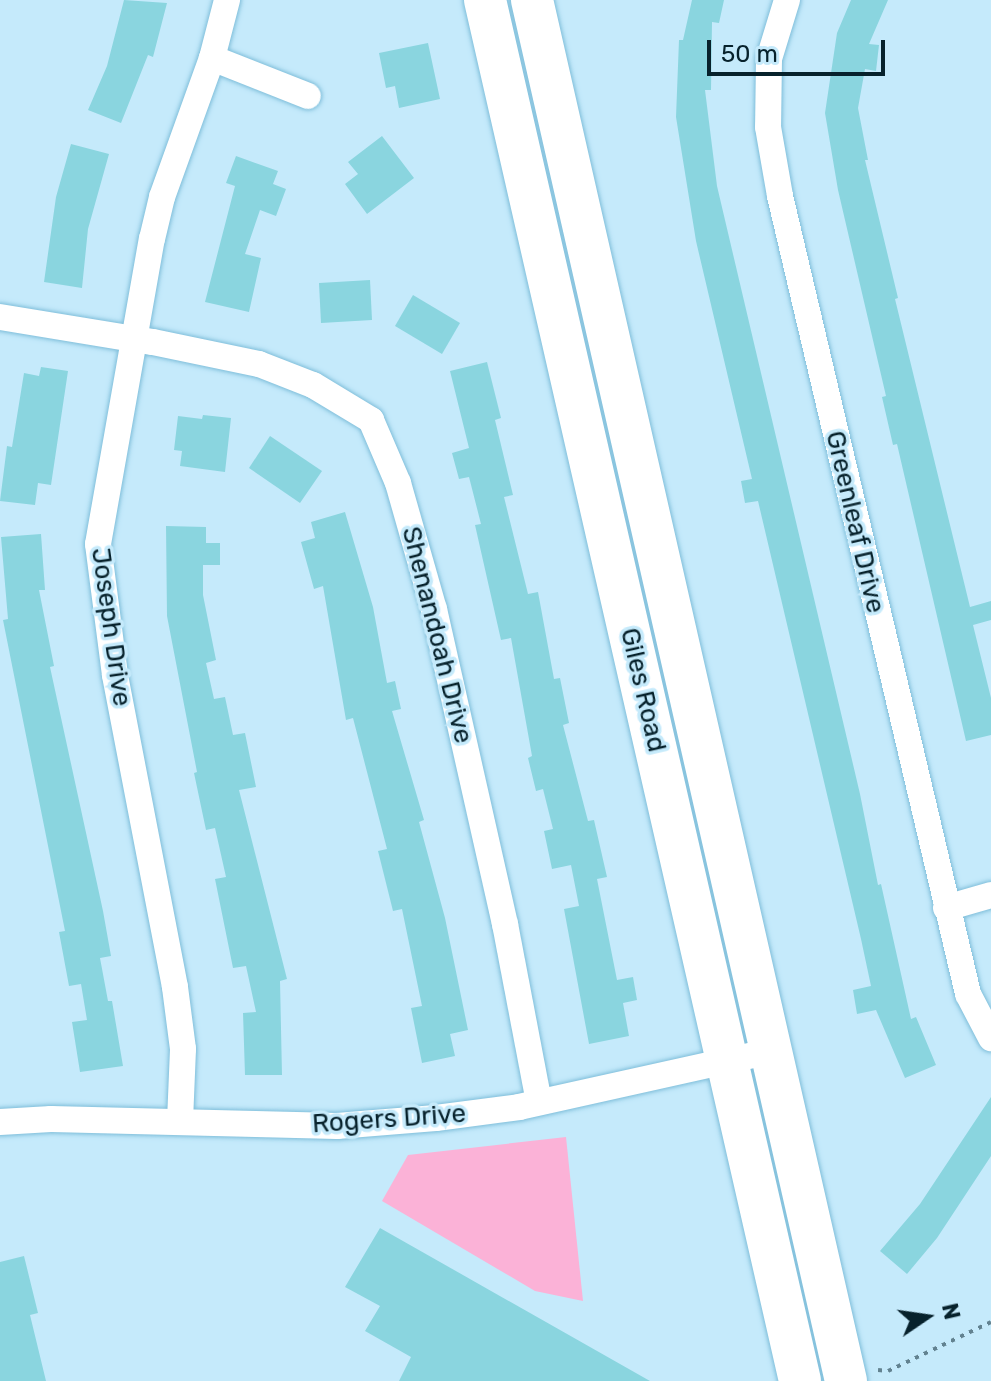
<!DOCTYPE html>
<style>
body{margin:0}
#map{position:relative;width:991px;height:1381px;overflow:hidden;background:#c5eafb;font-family:Rubik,sans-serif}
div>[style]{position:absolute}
.green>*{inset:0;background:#fbb2d7}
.building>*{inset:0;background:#8ad5df}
.path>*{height:4px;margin-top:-2px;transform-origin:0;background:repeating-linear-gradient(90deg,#628290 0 4px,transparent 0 10px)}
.roads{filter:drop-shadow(0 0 2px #7fbeda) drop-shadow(0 0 2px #7fbeda)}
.minor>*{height:26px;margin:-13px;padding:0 13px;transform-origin:13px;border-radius:13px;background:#fff}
.primary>*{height:42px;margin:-21px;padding:0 21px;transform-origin:21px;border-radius:21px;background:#fff}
span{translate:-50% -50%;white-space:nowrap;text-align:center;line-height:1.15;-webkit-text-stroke:7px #c5eafb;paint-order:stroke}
.street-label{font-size:26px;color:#07222c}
.north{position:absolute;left:887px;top:1277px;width:80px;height:80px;-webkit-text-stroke:6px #c5eafb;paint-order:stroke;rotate:77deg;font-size:22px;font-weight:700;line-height:32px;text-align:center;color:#07222c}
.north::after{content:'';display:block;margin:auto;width:28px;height:36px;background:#07222c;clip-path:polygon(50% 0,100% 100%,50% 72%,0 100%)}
.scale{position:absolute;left:707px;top:40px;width:178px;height:36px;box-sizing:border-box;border:4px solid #07222c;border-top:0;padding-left:10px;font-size:24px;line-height:28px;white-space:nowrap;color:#07222c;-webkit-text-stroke:6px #c5eafb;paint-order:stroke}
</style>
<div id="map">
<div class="green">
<div style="clip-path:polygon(566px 1137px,583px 1301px,535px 1291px,382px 1201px,408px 1155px)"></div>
</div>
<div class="building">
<div style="clip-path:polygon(124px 0,167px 3px,153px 57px,148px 55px,121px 123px,88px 110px,107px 66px)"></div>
<div style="clip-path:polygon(692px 0,724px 0,719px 23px,712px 22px,711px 90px,705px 90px,717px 186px,860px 794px,878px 885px,881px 884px,911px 1019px,916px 1017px,936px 1065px,905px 1078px,876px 1010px,857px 1014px,853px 990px,871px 986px,861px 939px,758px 501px,745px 503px,741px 481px,752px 479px,696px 241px,676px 117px,679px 40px,683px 40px)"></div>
<div style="clip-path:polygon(851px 0,888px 0,869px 44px,879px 45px,876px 71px,865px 69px,858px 108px,868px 160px,865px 160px,898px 298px,895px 299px,970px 607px,991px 601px,991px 620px,973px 625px,991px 698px,991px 735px,966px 741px,897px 444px,893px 445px,882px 397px,886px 396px,838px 190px,825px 113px,837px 33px)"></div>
<div style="clip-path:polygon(428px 43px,440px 99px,399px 108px,395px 86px,386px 88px,379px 53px)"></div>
<div style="clip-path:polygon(382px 136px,414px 178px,367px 214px,345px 184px,358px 174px,348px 162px)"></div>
<div style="clip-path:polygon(71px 144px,109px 154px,88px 229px,82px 288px,44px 282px,56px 197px)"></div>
<div style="clip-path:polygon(236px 156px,278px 171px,273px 184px,286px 189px,276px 216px,260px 210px,245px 254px,261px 258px,249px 312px,205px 302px,235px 186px,226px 183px)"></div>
<div style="clip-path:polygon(370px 280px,372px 320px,321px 323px,319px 283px)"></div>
<div style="clip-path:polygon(413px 295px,460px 323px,442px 354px,395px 326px)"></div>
<div style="clip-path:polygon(487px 362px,501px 418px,495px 420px,513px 495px,504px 497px,528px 594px,538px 592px,554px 679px,560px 678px,569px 723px,563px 725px,588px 821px,594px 820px,607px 877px,597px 879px,617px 980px,633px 977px,637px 1000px,623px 1003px,629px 1036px,589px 1044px,564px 909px,579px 906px,571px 865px,552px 869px,544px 831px,553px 829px,543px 789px,536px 791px,528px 758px,532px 756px,511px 638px,501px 640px,475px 525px,481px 524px,469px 477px,459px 479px,452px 453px,469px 448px,450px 371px)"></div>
<div style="clip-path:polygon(41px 367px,68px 371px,51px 485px,38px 483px,35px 505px,0 501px,7px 446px,12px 447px,24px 373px,39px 376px)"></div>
<div style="clip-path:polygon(203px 415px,231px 418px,225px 472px,180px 466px,182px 451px,174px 450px,178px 416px,202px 419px)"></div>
<div style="clip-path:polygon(270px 436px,322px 471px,300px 503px,249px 468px)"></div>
<div style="clip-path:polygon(345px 512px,373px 607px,387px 683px,395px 681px,401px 709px,392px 711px,424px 820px,419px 822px,445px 918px,468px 1030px,450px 1034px,455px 1056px,422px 1063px,411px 1008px,422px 1006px,402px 909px,393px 911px,378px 851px,387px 849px,353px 718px,346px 720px,323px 586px,314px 589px,301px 542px,315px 538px,311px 522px)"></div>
<div style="clip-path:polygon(166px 526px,206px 527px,206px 543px,220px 543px,220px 565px,203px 565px,203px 595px,216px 660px,206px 663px,214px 699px,225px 697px,233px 735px,245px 733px,256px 787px,239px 790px,287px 979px,280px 981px,282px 1075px,245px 1075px,243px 1013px,256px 1012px,246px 966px,233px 968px,215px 879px,226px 877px,215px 828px,206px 830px,194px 773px,197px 772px,167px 616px)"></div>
<div style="clip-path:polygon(41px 534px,45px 590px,39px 590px,54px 666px,50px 667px,103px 911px,111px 956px,100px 958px,108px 1001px,112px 1001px,123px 1066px,80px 1072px,72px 1022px,87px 1020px,81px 984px,69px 986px,59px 932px,65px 931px,3px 620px,8px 619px,1px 537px)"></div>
<div style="clip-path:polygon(991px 1097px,991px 1156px,937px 1238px,907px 1274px,880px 1251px,920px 1204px)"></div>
<div style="clip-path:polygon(380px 1228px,650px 1381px,399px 1381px,411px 1357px,365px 1331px,380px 1306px,345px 1287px)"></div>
<div style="clip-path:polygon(24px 1256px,38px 1313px,30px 1315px,46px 1381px,0 1381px,0 1262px)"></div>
</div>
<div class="path">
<div style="left:878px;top:1370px;width:10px;rotate:6deg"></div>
<div style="left:888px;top:1371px;width:114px;rotate:-25.4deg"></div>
</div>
<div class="roads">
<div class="minor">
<div style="left:787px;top:0;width:62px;rotate:107deg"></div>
<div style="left:769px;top:59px;width:68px;rotate:90.8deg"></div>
<div style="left:768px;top:127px;width:70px;rotate:80.1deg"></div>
<div style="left:780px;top:196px;width:820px;rotate:76.74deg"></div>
<div style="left:968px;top:994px;width:50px;rotate:62.4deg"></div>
<div style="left:212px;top:58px;width:103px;rotate:21.6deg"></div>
<div style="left:0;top:317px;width:155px;rotate:9.3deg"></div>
<div style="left:153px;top:342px;width:108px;rotate:11.7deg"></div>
<div style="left:259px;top:364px;width:58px;rotate:21.3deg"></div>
<div style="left:313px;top:385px;width:68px;rotate:31.1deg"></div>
<div style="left:371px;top:420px;width:69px;rotate:66.8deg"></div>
<div style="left:398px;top:483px;width:131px;rotate:74.1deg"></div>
<div style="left:434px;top:609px;width:323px;rotate:77.3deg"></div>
<div style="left:505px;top:924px;width:181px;rotate:79.2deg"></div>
<div style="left:946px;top:908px;width:47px;rotate:-16.1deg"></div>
<div style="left:180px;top:1121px;width:72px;rotate:-87.6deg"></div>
<div style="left:183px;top:1049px;width:63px;rotate:-97.4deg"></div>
<div style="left:175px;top:987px;width:318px;rotate:-100.9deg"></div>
<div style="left:115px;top:675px;width:132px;rotate:-97.4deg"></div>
<div style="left:98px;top:544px;width:310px;rotate:-80deg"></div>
<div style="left:152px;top:239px;width:43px;rotate:-76.6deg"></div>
<div style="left:162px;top:197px;width:148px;rotate:-70.2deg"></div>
<div style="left:212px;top:58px;width:60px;rotate:-75.5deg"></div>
<div style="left:0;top:1122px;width:51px;rotate:-3.4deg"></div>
<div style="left:51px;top:1119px;width:286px;rotate:1.4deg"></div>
<div style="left:337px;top:1126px;width:99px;rotate:-4.6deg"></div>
<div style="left:436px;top:1118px;width:84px;rotate:-7.5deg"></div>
<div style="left:519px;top:1107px;width:258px;rotate:-12.5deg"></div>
</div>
<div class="primary">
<div style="left:485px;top:0;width:1416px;rotate:77.15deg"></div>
<div style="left:532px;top:0;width:1416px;rotate:77.19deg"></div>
</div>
</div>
<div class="street-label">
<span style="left:855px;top:522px;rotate:77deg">Greenleaf Drive</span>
<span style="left:111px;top:627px;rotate:82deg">Joseph Drive</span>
<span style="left:437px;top:635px;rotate:76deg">Shenandoah Drive</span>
<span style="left:643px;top:690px;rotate:77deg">Giles Road</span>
<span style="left:389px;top:1119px;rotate:-4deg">Rogers Drive</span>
</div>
<div class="north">N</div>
<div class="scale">50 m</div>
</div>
